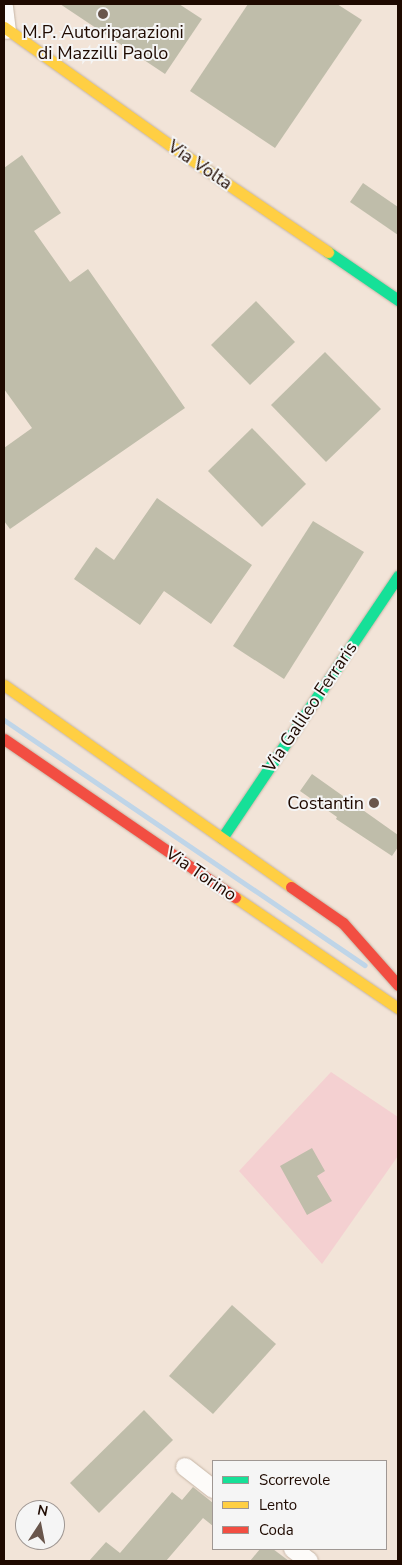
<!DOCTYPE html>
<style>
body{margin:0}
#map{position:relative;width:402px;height:1565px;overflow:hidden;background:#f2e4d8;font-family:"Nunito Sans",sans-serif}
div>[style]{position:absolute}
.green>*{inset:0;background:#f4d0d1}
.stream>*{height:5px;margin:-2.5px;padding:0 2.5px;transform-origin:2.5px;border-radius:2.5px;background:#bfd5e8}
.building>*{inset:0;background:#bfbdaa}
.roads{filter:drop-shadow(0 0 1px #c6b5a5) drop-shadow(0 0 1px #c6b5a5)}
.street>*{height:18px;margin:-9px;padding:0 9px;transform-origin:9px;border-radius:9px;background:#fdfbf9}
.fast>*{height:11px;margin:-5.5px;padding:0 5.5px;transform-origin:5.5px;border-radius:5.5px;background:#16e098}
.slow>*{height:11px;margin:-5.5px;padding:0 5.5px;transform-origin:5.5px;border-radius:5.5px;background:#ffcf43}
.jam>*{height:11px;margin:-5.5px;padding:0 5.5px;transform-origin:5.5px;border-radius:5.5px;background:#f24e42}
.dots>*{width:14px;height:14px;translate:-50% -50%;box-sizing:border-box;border:2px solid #f5f5f5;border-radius:50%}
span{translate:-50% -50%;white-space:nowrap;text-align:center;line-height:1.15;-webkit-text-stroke:4px #f5f5f5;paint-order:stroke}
.poi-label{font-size:18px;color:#1f0a00}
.right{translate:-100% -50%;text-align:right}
.street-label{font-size:18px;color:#1f0a00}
.frame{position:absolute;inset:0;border:5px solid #1f0a00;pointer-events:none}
.legend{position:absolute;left:212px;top:1460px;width:175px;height:90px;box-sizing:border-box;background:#f5f5f5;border:1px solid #9f9793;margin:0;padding:6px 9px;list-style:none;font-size:15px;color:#1f0a00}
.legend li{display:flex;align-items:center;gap:10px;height:25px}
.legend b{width:25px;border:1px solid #9f9793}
.north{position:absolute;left:15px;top:1500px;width:50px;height:50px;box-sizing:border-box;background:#f5f5f5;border:1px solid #9f9793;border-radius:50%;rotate:11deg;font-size:14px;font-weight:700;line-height:20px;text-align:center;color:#1f0a00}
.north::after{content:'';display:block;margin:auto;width:18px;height:22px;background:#69564c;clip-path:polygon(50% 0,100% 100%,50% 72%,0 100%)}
</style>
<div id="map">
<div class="green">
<div style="clip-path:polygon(331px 1072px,398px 1117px,398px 1156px,322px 1264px,239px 1171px)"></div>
</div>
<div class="stream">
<div style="left:4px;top:720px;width:436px;rotate:34.2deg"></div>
</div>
<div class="building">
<div style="clip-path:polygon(60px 4px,179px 4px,202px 19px,165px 74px)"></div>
<div style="clip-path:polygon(248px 4px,337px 4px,362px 20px,275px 148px,190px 91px)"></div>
<div style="clip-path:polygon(22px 155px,61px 213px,34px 231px,70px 282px,88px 269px,185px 408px,10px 529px,4px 521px,4px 448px,32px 428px,4px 389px,4px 168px)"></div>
<div style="clip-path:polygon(363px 183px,398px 207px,398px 235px,350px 202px)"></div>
<div style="clip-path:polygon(256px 301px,295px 342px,250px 385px,211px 345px)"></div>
<div style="clip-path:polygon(325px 352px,381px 409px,326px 462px,271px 405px)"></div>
<div style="clip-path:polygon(252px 428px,306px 484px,262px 527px,208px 471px)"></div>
<div style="clip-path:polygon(157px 498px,252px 565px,211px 624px,164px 591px,140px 625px,74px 579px,96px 547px,114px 560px)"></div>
<div style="clip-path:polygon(313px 521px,364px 552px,284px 679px,233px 646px)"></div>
<div style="clip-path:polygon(312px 774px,398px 835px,398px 847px,392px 856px,336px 819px,337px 817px,300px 791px)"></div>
<div style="clip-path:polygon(312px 1148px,325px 1171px,317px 1176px,332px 1201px,307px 1215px,280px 1166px)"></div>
<div style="clip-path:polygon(232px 1305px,276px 1344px,213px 1414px,169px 1376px)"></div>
<div style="clip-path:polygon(144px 1410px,173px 1440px,99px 1513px,70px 1483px)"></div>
<div style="clip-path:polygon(193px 1487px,213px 1503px,213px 1526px,203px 1518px,166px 1561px,89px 1561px,106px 1542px,120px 1553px,172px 1492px,182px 1500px)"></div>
<div style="clip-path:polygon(260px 1549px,273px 1549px,289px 1561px,250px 1561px)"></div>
</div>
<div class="roads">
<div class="street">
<div style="left:4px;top:7px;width:23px;rotate:83deg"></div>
<div style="left:185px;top:1467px;width:36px;rotate:38deg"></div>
<div style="left:293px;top:1549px;width:20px;rotate:37deg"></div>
</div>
<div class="fast">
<div style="left:328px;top:252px;width:85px;rotate:34.4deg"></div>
<div style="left:222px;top:838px;width:316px;rotate:-56.1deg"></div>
</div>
<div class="slow">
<div style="left:4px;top:27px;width:204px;rotate:35.4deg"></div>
<div style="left:170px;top:145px;width:191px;rotate:34.1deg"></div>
<div style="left:4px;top:685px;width:351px;rotate:35.1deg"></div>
<div style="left:235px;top:897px;width:197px;rotate:34.3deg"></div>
</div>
<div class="jam">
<div style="left:4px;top:739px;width:280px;rotate:34.4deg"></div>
<div style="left:291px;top:887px;width:63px;rotate:34.7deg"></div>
<div style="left:343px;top:923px;width:83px;rotate:48.4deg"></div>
</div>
</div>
<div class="dots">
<div style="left:103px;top:14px;background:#69564c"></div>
<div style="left:374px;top:803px;background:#69564c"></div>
</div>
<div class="poi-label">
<span style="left:103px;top:43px">M.P. Autoriparazioni<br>di Mazzilli Paolo</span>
<span class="right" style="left:364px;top:803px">Costantin</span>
</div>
<div class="street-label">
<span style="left:200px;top:165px;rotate:34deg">Via Volta</span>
<span style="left:310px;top:707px;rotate:-56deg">Via Galileo Ferraris</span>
<span style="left:201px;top:874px;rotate:34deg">Via Torino</span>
</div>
<div class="frame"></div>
<ul class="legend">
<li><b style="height:6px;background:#16e098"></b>Scorrevole</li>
<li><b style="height:6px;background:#ffcf43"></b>Lento</li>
<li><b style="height:6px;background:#f24e42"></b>Coda</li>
</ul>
<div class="north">N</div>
</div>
